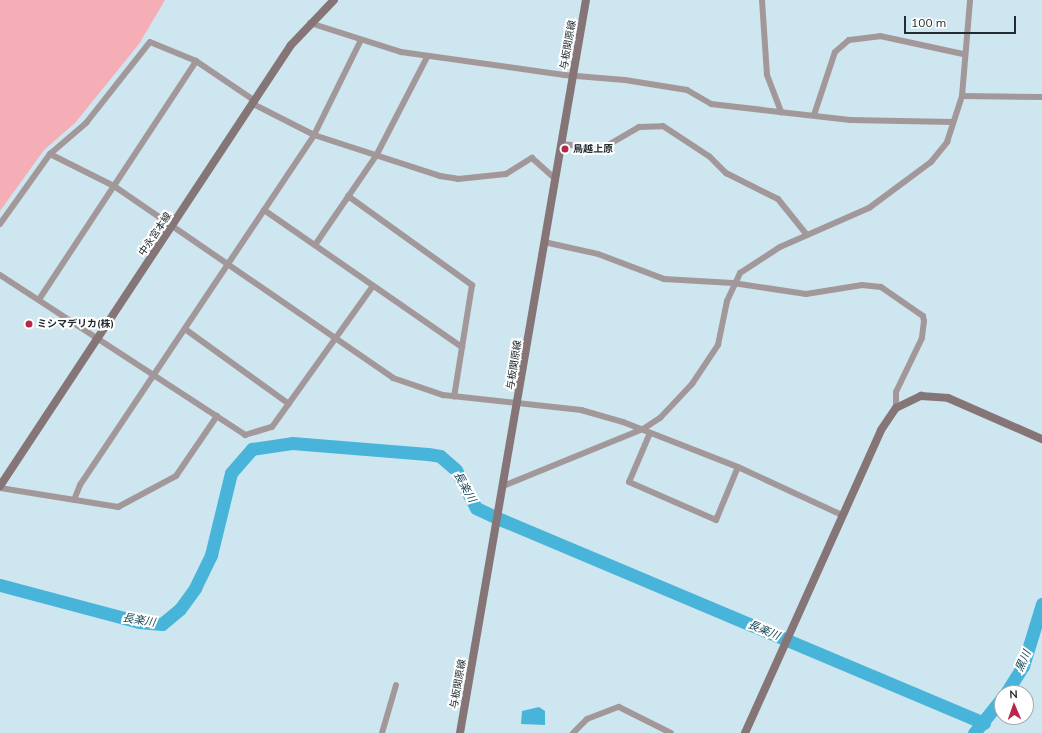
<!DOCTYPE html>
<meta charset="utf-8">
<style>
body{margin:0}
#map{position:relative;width:1042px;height:733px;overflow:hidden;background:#cee6f0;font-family:Mulish,"Noto Sans JP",sans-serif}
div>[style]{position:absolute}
.green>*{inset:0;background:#f5aeb5}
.water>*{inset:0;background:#48b4d9}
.river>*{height:13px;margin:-6.5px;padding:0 6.5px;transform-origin:6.5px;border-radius:6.5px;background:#48b4d9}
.street>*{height:6px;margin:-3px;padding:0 3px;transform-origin:3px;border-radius:3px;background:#a39899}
.secondary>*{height:8px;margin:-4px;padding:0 4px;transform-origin:4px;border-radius:4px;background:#857576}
.dots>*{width:11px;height:11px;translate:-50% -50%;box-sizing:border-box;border:2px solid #fff;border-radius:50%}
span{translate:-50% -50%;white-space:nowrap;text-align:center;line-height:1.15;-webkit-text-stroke:4px #fff;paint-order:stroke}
.street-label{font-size:10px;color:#222b2f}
.poi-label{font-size:10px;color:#222b2f;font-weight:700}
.left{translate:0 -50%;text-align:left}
.water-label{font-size:11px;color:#164555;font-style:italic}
.north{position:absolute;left:994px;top:685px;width:40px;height:40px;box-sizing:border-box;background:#fff;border:1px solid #a7aaac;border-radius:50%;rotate:358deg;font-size:11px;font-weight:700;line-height:16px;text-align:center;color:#222b2f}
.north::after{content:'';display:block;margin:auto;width:14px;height:18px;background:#b8274a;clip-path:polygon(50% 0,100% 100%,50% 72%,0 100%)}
.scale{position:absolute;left:904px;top:16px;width:112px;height:18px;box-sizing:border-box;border:2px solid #222b2f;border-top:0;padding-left:5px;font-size:12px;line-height:14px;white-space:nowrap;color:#222b2f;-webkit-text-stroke:3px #fff;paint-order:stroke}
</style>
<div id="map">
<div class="green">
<div style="clip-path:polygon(0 0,165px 0,139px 44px,75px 123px,44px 150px,0 211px)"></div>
</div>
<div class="water">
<div style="clip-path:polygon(539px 707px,545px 711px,545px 725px,521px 724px,522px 711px)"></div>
</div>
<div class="river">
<div style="left:0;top:585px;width:144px;rotate:14.9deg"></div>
<div style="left:139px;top:622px;width:23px;rotate:5deg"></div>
<div style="left:162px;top:624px;width:23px;rotate:-40deg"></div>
<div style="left:180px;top:609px;width:26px;rotate:-54deg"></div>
<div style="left:195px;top:588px;width:37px;rotate:-64deg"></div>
<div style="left:211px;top:555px;width:84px;rotate:-76.3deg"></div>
<div style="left:231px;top:473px;width:32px;rotate:-49deg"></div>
<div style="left:252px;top:449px;width:40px;rotate:-8.5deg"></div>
<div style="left:292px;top:443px;width:136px;rotate:4.6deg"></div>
<div style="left:428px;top:454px;width:12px;rotate:9deg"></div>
<div style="left:440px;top:456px;width:21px;rotate:41deg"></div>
<div style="left:456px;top:470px;width:43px;rotate:62.2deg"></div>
<div style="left:476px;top:508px;width:29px;rotate:25deg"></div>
<div style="left:502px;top:520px;width:523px;rotate:22.84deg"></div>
<div style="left:1006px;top:693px;width:32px;rotate:-58deg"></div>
<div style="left:1023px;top:666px;width:65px;rotate:-73deg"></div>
<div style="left:974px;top:733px;width:45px;rotate:-51.3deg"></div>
</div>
<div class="street">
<div style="left:762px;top:0;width:75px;rotate:86.2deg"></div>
<div style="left:767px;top:75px;width:40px;rotate:69deg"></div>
<div style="left:310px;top:23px;width:96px;rotate:17.7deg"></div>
<div style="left:401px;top:52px;width:165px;rotate:8deg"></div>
<div style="left:564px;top:75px;width:61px;rotate:4.7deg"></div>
<div style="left:625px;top:80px;width:63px;rotate:9.2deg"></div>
<div style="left:687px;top:90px;width:28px;rotate:30deg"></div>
<div style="left:711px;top:104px;width:140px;rotate:6.6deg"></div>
<div style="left:850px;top:120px;width:103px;rotate:1.1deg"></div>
<div style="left:962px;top:96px;width:80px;rotate:0.7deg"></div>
<div style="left:253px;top:104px;width:68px;rotate:26.9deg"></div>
<div style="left:314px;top:135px;width:133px;rotate:18deg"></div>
<div style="left:440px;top:176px;width:18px;rotate:9deg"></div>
<div style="left:458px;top:179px;width:48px;rotate:-5.9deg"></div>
<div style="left:506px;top:174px;width:31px;rotate:-32deg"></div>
<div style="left:532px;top:158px;width:30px;rotate:42deg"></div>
<div style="left:814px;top:115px;width:66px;rotate:-71.6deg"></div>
<div style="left:835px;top:52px;width:18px;rotate:-41deg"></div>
<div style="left:849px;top:40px;width:31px;rotate:-7deg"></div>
<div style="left:880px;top:36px;width:85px;rotate:12.2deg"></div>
<div style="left:561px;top:144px;width:42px;rotate:5.4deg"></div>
<div style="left:603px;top:148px;width:42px;rotate:-30.3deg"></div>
<div style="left:639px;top:127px;width:24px;rotate:-2deg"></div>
<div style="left:663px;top:126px;width:56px;rotate:33.4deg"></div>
<div style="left:710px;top:157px;width:23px;rotate:45deg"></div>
<div style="left:726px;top:173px;width:58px;rotate:26.6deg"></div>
<div style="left:778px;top:199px;width:46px;rotate:51.1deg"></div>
<div style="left:50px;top:154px;width:72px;rotate:26.6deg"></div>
<div style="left:114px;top:186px;width:339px;rotate:34.5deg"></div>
<div style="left:393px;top:378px;width:53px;rotate:18.8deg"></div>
<div style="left:443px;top:395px;width:139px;rotate:6.2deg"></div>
<div style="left:581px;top:410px;width:44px;rotate:15.9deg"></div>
<div style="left:623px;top:422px;width:123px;rotate:21.4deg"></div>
<div style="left:738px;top:467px;width:115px;rotate:24.8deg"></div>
<div style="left:348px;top:196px;width:153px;rotate:35.7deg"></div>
<div style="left:472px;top:285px;width:113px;rotate:99.1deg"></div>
<div style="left:264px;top:210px;width:241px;rotate:34.7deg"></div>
<div style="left:0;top:224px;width:86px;rotate:-54.5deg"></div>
<div style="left:50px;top:154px;width:48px;rotate:-40.7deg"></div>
<div style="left:86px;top:123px;width:103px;rotate:-51.7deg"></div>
<div style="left:150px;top:42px;width:50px;rotate:22.4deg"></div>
<div style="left:196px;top:61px;width:71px;rotate:34.1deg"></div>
<div style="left:544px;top:242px;width:55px;rotate:12.5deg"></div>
<div style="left:598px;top:254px;width:71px;rotate:20.7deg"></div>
<div style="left:664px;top:279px;width:69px;rotate:3.3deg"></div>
<div style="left:733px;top:283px;width:74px;rotate:8.6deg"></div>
<div style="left:806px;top:294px;width:57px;rotate:-9.1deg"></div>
<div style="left:862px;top:285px;width:19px;rotate:6deg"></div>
<div style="left:881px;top:287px;width:51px;rotate:34.6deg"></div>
<div style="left:923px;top:316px;width:5px;rotate:79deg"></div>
<div style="left:924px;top:321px;width:17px;rotate:97deg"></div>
<div style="left:922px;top:338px;width:60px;rotate:115.7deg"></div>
<div style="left:896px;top:392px;width:16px;rotate:90deg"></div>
<div style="left:315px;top:245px;width:108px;rotate:-55.6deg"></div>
<div style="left:376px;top:156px;width:111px;rotate:-62.7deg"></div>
<div style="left:0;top:275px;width:293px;rotate:33.1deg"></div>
<div style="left:245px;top:435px;width:28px;rotate:-17deg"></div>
<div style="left:272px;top:427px;width:173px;rotate:-54.4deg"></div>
<div style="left:40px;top:298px;width:284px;rotate:-56.6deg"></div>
<div style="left:185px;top:329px;width:128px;rotate:35.8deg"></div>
<div style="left:650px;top:433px;width:53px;rotate:113.2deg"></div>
<div style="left:629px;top:482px;width:95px;rotate:23.6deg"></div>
<div style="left:716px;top:520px;width:57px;rotate:-67.5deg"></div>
<div style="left:503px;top:486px;width:151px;rotate:-22.2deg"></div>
<div style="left:643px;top:429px;width:20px;rotate:-33deg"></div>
<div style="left:660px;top:418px;width:47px;rotate:-46.7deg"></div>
<div style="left:692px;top:384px;width:47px;rotate:-56.3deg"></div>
<div style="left:718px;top:345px;width:45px;rotate:-78.4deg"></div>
<div style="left:727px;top:301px;width:31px;rotate:-65deg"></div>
<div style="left:740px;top:273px;width:48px;rotate:-33deg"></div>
<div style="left:780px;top:247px;width:97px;rotate:-23.7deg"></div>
<div style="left:869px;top:208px;width:77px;rotate:-36.6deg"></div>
<div style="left:931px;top:162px;width:26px;rotate:-51deg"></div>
<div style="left:947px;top:142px;width:48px;rotate:-71.9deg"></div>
<div style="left:962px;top:96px;width:96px;rotate:-85.2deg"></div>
<div style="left:0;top:488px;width:120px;rotate:9.1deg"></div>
<div style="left:118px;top:507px;width:66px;rotate:-28.1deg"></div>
<div style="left:176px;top:476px;width:73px;rotate:-55.7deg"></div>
<div style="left:74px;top:500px;width:16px;rotate:-68deg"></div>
<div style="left:80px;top:485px;width:421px;rotate:-56.2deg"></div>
<div style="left:314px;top:135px;width:104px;rotate:-63.7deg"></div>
<div style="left:382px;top:733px;width:50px;rotate:-73.7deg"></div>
<div style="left:573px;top:733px;width:20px;rotate:-45deg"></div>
<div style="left:587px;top:719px;width:34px;rotate:-21deg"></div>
<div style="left:619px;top:707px;width:58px;rotate:26.6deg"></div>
</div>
<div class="secondary">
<div style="left:0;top:486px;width:528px;rotate:-56.58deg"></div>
<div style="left:291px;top:45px;width:62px;rotate:-46.3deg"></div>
<div style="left:460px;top:733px;width:744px;rotate:-80.25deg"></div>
<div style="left:745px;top:733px;width:332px;rotate:-65.8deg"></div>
<div style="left:881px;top:430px;width:27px;rotate:-56deg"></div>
<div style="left:896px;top:408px;width:28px;rotate:-26deg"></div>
<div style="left:921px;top:396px;width:27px;rotate:4deg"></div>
<div style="left:948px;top:398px;width:103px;rotate:23.6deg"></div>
</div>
<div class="dots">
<div style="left:565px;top:149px;background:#b8274a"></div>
<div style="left:29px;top:324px;background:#b8274a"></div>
</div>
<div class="street-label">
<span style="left:568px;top:45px;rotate:-80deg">与板関原線</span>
<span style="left:155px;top:234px;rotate:-56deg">中永宮本線</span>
<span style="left:514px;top:365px;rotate:-81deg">与板関原線</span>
<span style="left:458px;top:684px;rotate:-80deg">与板関原線</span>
</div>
<div class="poi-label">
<span class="left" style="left:573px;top:149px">鳥越上原</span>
<span class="left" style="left:37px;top:324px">ミシマデリカ(株)</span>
</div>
<div class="water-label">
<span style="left:465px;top:487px;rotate:61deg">長楽川</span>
<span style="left:139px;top:620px;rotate:9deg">長楽川</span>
<span style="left:764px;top:630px;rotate:23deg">長楽川</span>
<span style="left:1023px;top:661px;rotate:-67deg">黒川</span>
</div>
<div class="north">N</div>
<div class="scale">100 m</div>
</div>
